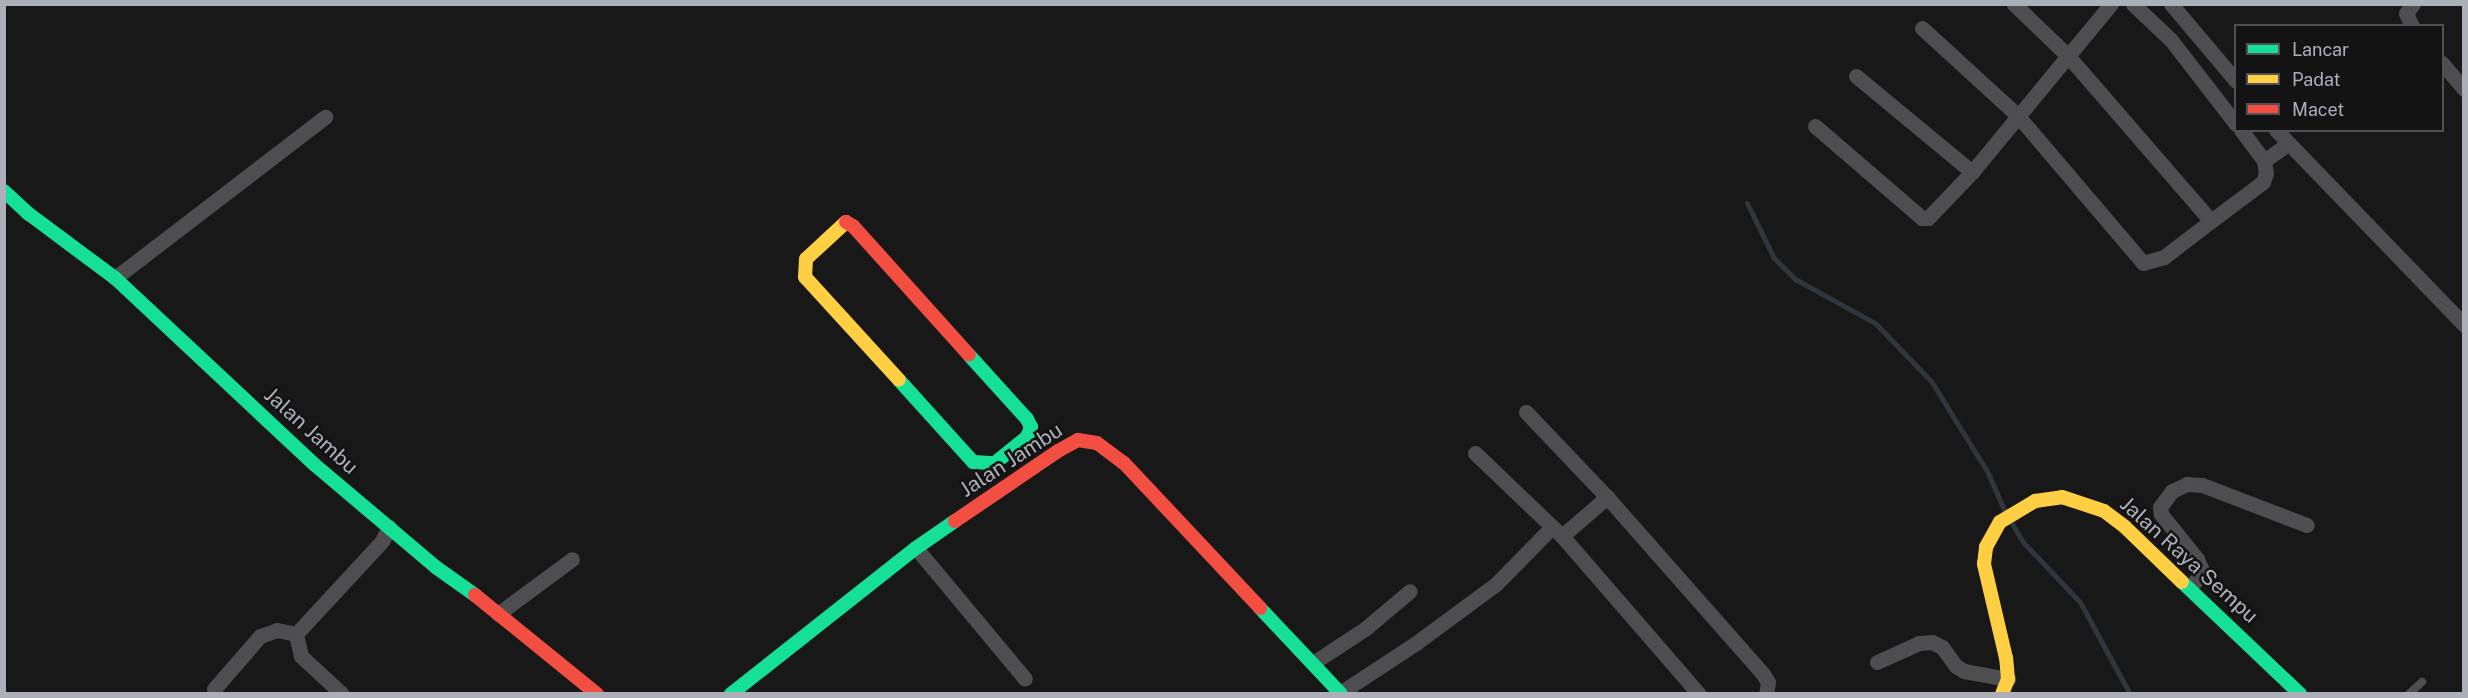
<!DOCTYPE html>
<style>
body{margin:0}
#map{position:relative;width:2468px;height:698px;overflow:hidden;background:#181819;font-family:"Public Sans",sans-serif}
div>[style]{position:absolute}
.stream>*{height:5px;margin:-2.5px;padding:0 2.5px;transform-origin:2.5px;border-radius:2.5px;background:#31363d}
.lane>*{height:8px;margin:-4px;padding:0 4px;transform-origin:4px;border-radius:4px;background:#4e4e51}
.street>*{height:15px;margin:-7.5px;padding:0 7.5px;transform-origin:7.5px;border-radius:7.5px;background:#4e4e51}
.fast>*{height:14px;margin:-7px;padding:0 7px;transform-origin:7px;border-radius:7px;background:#16e098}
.slow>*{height:14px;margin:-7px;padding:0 7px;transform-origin:7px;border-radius:7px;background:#ffcf43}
.jam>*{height:14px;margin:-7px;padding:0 7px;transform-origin:7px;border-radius:7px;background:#f24e42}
span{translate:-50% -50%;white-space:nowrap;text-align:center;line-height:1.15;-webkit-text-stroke:5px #131314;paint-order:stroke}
.street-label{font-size:21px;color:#acaeb8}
.frame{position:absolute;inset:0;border:6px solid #acaeb8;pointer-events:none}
.legend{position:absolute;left:2234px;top:24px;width:210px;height:108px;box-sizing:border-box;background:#131314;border:2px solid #505156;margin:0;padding:8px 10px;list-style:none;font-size:18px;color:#acaeb8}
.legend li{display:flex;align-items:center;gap:12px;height:30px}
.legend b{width:30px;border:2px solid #505156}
</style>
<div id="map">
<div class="stream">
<div style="left:1747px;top:203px;width:61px;rotate:63.9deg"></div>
<div style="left:1774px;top:258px;width:30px;rotate:45deg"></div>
<div style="left:1795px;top:279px;width:91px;rotate:28.8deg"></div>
<div style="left:1875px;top:323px;width:81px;rotate:46deg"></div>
<div style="left:1931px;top:381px;width:106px;rotate:58.1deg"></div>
<div style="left:1987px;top:471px;width:47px;rotate:66.2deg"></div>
<div style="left:2011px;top:522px;width:23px;rotate:59deg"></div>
<div style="left:2023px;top:542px;width:83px;rotate:46.5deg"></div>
<div style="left:2080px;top:602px;width:105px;rotate:61.5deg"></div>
</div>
<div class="lane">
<div style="left:2409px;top:694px;width:18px;rotate:-43deg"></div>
</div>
<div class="street">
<div style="left:2014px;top:4px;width:75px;rotate:43.9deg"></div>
<div style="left:2068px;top:56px;width:218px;rotate:49.1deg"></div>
<div style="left:2211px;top:221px;width:65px;rotate:-36.9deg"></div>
<div style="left:2263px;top:182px;width:9px;rotate:-72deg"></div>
<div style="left:2266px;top:173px;width:12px;rotate:-99deg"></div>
<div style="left:2133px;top:4px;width:52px;rotate:43.5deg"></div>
<div style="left:2171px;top:40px;width:106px;rotate:52.3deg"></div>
<div style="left:2171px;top:4px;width:101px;rotate:49.8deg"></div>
<div style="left:2412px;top:26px;width:14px;rotate:-115deg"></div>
<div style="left:2406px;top:13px;width:11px;rotate:-52deg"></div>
<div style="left:1922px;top:28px;width:130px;rotate:42.5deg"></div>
<div style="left:2018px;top:116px;width:193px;rotate:49.6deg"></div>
<div style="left:2143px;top:263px;width:22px;rotate:-16deg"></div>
<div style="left:2164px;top:257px;width:59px;rotate:-37.5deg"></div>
<div style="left:2442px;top:63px;width:34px;rotate:50deg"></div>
<div style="left:1856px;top:76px;width:151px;rotate:39.6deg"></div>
<div style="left:1815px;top:126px;width:141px;rotate:40.7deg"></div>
<div style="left:1922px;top:218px;width:6px"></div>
<div style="left:1928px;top:218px;width:64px;rotate:-46.3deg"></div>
<div style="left:1972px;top:172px;width:218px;rotate:-50.4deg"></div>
<div style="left:2241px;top:130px;width:39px;rotate:53deg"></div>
<div style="left:2264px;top:161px;width:29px;rotate:-36deg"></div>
<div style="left:2276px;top:130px;width:271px;rotate:46deg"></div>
<div style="left:115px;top:278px;width:265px;rotate:-37.5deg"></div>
<div style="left:1526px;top:412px;width:117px;rotate:46.4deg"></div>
<div style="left:1607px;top:497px;width:236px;rotate:48.6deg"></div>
<div style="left:1763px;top:674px;width:9px;rotate:58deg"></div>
<div style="left:1768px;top:682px;width:12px;rotate:99deg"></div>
<div style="left:1475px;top:453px;width:120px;rotate:43.7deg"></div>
<div style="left:1562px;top:536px;width:209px;rotate:49.1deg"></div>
<div style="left:1562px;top:536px;width:60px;rotate:-40.9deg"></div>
<div style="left:916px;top:548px;width:170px;rotate:50.2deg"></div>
<div style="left:2190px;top:587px;width:15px;rotate:-48deg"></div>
<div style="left:2200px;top:576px;width:8px;rotate:-83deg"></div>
<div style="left:2201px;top:568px;width:10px;rotate:-114deg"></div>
<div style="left:2197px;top:559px;width:58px;rotate:-128.7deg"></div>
<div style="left:2161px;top:514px;width:7px;rotate:-98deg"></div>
<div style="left:2160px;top:507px;width:20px;rotate:-53deg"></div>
<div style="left:2172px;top:491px;width:17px;rotate:-25deg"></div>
<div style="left:2187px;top:484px;width:15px;rotate:4deg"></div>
<div style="left:2202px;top:485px;width:112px;rotate:20.9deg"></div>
<div style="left:498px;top:614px;width:92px;rotate:-36.6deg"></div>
<div style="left:1877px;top:662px;width:46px;rotate:-24.3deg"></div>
<div style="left:1919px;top:643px;width:13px;rotate:-4deg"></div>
<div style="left:1932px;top:642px;width:11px;rotate:27deg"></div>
<div style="left:1942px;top:647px;width:24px;rotate:54deg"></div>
<div style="left:1956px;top:666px;width:9px;rotate:32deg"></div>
<div style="left:1964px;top:671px;width:45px;rotate:10.3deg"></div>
<div style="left:1313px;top:663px;width:64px;rotate:-33.4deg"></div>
<div style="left:1366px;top:628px;width:57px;rotate:-40.1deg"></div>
<div style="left:214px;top:689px;width:70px;rotate:-49deg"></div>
<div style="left:260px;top:636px;width:18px;rotate:-19deg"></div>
<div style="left:277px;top:630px;width:19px;rotate:12deg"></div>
<div style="left:1340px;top:693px;width:91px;rotate:-33.3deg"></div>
<div style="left:1416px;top:643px;width:99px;rotate:-36.4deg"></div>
<div style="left:1496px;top:584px;width:80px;rotate:-45.5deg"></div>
<div style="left:342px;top:694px;width:56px;rotate:-137.2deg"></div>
<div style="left:301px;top:656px;width:23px;rotate:-103deg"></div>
<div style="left:296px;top:634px;width:127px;rotate:-47.2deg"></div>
<div style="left:382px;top:541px;width:16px;rotate:-63deg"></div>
</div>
<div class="fast">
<div style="left:4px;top:191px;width:34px;rotate:43deg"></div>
<div style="left:29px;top:214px;width:107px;rotate:36.7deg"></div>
<div style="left:115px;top:278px;width:274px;rotate:43.1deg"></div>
<div style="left:315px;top:465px;width:160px;rotate:40.2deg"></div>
<div style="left:437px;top:568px;width:47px;rotate:35.4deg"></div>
<div style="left:899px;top:380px;width:110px;rotate:47.9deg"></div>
<div style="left:973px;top:462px;width:22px;rotate:3deg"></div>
<div style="left:995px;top:463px;width:41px;rotate:-39.1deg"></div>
<div style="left:1027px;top:437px;width:11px;rotate:-68deg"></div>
<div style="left:1031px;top:427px;width:9px;rotate:-117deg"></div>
<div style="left:1027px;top:419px;width:86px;rotate:-132.2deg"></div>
<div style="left:2182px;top:582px;width:163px;rotate:43.5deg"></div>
<div style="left:1260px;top:608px;width:118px;rotate:46.7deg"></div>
<div style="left:731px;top:694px;width:236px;rotate:-38.3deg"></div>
<div style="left:916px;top:548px;width:47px;rotate:-34.7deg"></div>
</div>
<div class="slow">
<div style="left:846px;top:222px;width:54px;rotate:137.2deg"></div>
<div style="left:806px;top:259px;width:18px;rotate:93deg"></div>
<div style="left:805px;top:277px;width:139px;rotate:47.6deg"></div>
<div style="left:2002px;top:694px;width:16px;rotate:-68deg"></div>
<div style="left:2008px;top:679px;width:21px;rotate:-95deg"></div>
<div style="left:2006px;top:658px;width:97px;rotate:-103.2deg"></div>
<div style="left:1984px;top:564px;width:17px;rotate:-83deg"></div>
<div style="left:1986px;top:547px;width:29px;rotate:-61deg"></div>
<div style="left:2000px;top:522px;width:41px;rotate:-31deg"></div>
<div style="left:2035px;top:501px;width:27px;rotate:-8deg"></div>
<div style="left:2062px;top:497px;width:44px;rotate:18.4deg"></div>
<div style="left:2104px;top:511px;width:26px;rotate:37deg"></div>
<div style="left:2125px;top:527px;width:79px;rotate:44deg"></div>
</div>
<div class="jam">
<div style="left:846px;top:222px;width:8px;rotate:30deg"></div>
<div style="left:853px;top:226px;width:173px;rotate:48deg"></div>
<div style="left:955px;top:521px;width:125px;rotate:-34.2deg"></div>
<div style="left:1058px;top:451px;width:23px;rotate:-29deg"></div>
<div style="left:1078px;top:440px;width:19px;rotate:9deg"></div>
<div style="left:1097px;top:443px;width:34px;rotate:37deg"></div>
<div style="left:1124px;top:463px;width:199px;rotate:46.8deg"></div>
<div style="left:475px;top:595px;width:157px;rotate:39.1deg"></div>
</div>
<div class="street-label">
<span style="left:311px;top:431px;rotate:42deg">Jalan Jambu</span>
<span style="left:1011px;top:460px;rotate:-33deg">Jalan Jambu</span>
<span style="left:2189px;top:560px;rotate:42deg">Jalan Raya Sempu</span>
</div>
<div class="frame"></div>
<ul class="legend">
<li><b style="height:8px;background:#16e098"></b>Lancar</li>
<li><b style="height:8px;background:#ffcf43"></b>Padat</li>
<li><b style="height:8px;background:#f24e42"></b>Macet</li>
</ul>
</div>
